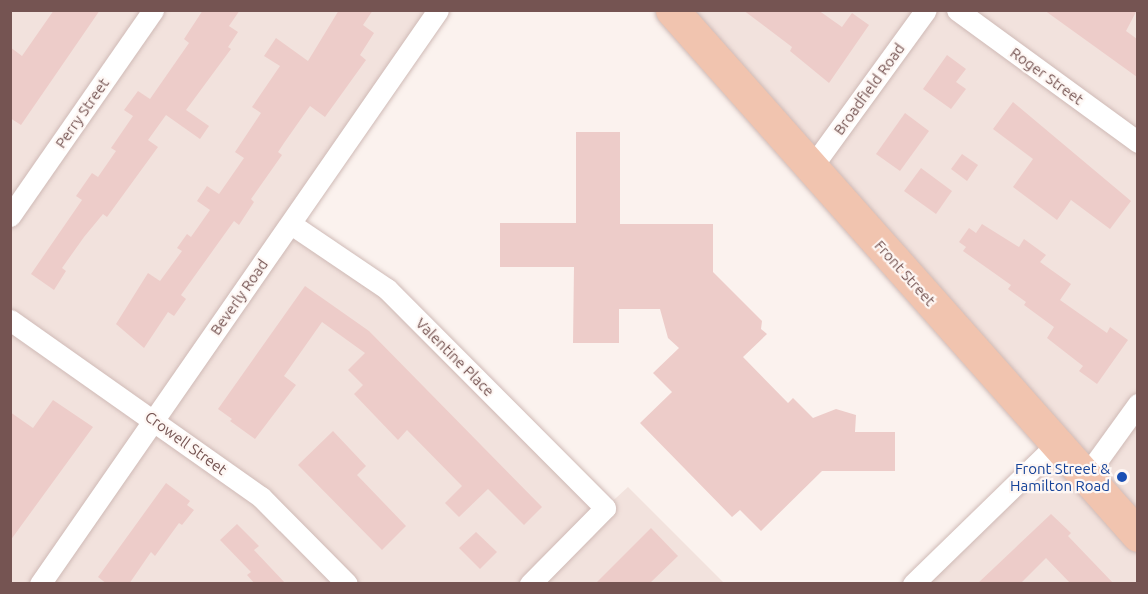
<!DOCTYPE html>
<style>
body{margin:0}
#map{position:relative;width:1148px;height:594px;overflow:hidden;background:#fbf2ee;font-family:Ubuntu,sans-serif}
div>[style]{position:absolute}
.residential>*{inset:0;background:#f2e2dd}
.building>*{inset:0;background:#edccc9}
.roads{filter:drop-shadow(0 0 2px #cfbab6) drop-shadow(0 0 2px #cfbab6)}
.street>*{height:21px;margin:-10.5px;padding:0 10.5px;transform-origin:10.5px;border-radius:10.5px;background:#fff}
.primary>*{height:33px;margin:-16.5px;padding:0 16.5px;transform-origin:16.5px;border-radius:16.5px;background:#f1c4af}
.dots>*{width:16px;height:16px;translate:-50% -50%;box-sizing:border-box;border:3px solid #fef7f4;border-radius:50%}
span{translate:-50% -50%;white-space:nowrap;text-align:center;line-height:1.15;-webkit-text-stroke:4.5px #fef7f4;paint-order:stroke}
.street-label{font-size:15px;color:#755452}
.transit-label{font-size:15px;color:#164399}
.right{translate:-100% -50%;text-align:right}
.frame{position:absolute;inset:0;border:12px solid #755452;pointer-events:none}
</style>
<div id="map">
<div class="residential">
<div style="clip-path:polygon(10px 11px,438px 11px,291px 224px,387px 289px,605px 508px,628px 487px,724px 583px,11px 583px)"></div>
<div style="clip-path:polygon(672px 11px,1137px 11px,1137px 583px,914px 583px,1056px 444px)"></div>
</div>
<div class="building">
<div style="clip-path:polygon(54px 10px,100px 10px,21px 125px,10px 118px,10px 47px,22px 56px)"></div>
<div style="clip-path:polygon(203px 10px,240px 10px,229px 26px,238px 32px,228px 47px,231px 49px,186px 110px,209px 126px,200px 139px,166px 115px,148px 140px,158px 147px,107px 217px,103px 214px,84px 237px,62px 268px,66px 271px,54px 290px,31px 274px,82px 200px,76px 196px,92px 173px,98px 177px,116px 151px,111px 148px,133px 116px,124px 110px,138px 91px,150px 99px,189px 43px,184px 39px)"></div>
<div style="clip-path:polygon(339px 10px,373px 10px,363px 25px,374px 33px,360px 55px,366px 60px,325px 117px,310px 106px,284px 143px,278px 152px,282px 155px,251px 199px,254px 202px,239px 225px,234px 221px,181px 295px,186px 299px,174px 316px,168px 312px,144px 348px,116px 324px,148px 273px,160px 281px,182px 251px,177px 248px,187px 234px,191px 237px,210px 210px,197px 201px,207px 186px,219px 194px,244px 158px,235px 152px,261px 113px,252px 107px,280px 66px,264px 56px,276px 38px,308px 61px)"></div>
<div style="clip-path:polygon(743px 10px,818px 10px,842px 27px,852px 13px,869px 25px,829px 83px,790px 51px,792px 47px)"></div>
<div style="clip-path:polygon(1044px 10px,1137px 10px,1126px 31px,1137px 39px,1137px 77px)"></div>
<div style="clip-path:polygon(947px 55px,966px 69px,956px 82px,966px 89px,951px 109px,923px 89px)"></div>
<div style="clip-path:polygon(1013px 102px,1131px 201px,1110px 229px,1071px 200px,1057px 220px,1013px 187px,1033px 159px,993px 129px)"></div>
<div style="clip-path:polygon(905px 113px,929px 131px,900px 171px,876px 154px)"></div>
<div style="clip-path:polygon(576px 132px,620px 132px,620px 224px,713px 224px,713px 272px,762px 321px,761px 329px,767px 334px,743px 357px,788px 403px,793px 398px,813px 418px,836px 409px,856px 415px,855px 432px,895px 432px,895px 471px,822px 471px,761px 531px,740px 510px,732px 517px,640px 423px,672px 392px,653px 373px,679px 348px,668px 338px,660px 309px,619px 309px,619px 343px,573px 343px,574px 267px,500px 267px,500px 223px,576px 223px)"></div>
<div style="clip-path:polygon(962px 154px,978px 165px,967px 181px,951px 169px)"></div>
<div style="clip-path:polygon(921px 168px,952px 191px,936px 214px,904px 191px)"></div>
<div style="clip-path:polygon(982px 224px,1019px 247px,1024px 239px,1046px 255px,1040px 262px,1071px 284px,1060px 300px,1107px 333px,1110px 327px,1128px 340px,1097px 384px,1079px 371px,1083px 366px,1047px 338px,1054px 327px,1024px 305px,1026px 302px,1008px 289px,1011px 285px,963px 251px,966px 247px,959px 242px,969px 228px,976px 233px)"></div>
<div style="clip-path:polygon(305px 286px,369px 331px,542px 507px,524px 525px,488px 489px,459px 517px,445px 503px,462px 486px,407px 430px,398px 440px,354px 394px,363px 385px,348px 370px,365px 353px,322px 322px,284px 376px,296px 385px,255px 439px,230px 421px,232px 419px,218px 409px)"></div>
<div style="clip-path:polygon(53px 400px,93px 427px,10px 541px,10px 412px,33px 428px)"></div>
<div style="clip-path:polygon(333px 431px,366px 466px,357px 475px,406px 526px,382px 550px,298px 465px)"></div>
<div style="clip-path:polygon(166px 483px,190px 501px,187px 505px,194px 510px,182px 525px,179px 523px,155px 556px,151px 552px,129px 584px,107px 584px,98px 577px)"></div>
<div style="clip-path:polygon(1051px 514px,1071px 533px,1068px 536px,1114px 584px,1071px 584px,1046px 558px,1020px 584px,977px 584px)"></div>
<div style="clip-path:polygon(237px 524px,259px 546px,254px 550px,286px 584px,255px 584px,247px 575px,251px 572px,220px 540px)"></div>
<div style="clip-path:polygon(651px 528px,678px 556px,649px 584px,595px 584px)"></div>
<div style="clip-path:polygon(476px 532px,497px 552px,480px 569px,459px 548px)"></div>
</div>
<div class="roads">
<div class="street">
<div style="left:957px;top:10px;width:224px;rotate:36.1deg"></div>
<div style="left:811px;top:168px;width:195px;rotate:-54deg"></div>
<div style="left:10px;top:216px;width:251px;rotate:-55.2deg"></div>
<div style="left:291px;top:224px;width:116px;rotate:34.1deg"></div>
<div style="left:387px;top:289px;width:309px;rotate:45.1deg"></div>
<div style="left:605px;top:508px;width:107px;rotate:134.6deg"></div>
<div style="left:10px;top:320px;width:307px;rotate:35.2deg"></div>
<div style="left:261px;top:497px;width:122px;rotate:45.3deg"></div>
<div style="left:1086px;top:476px;width:89px;rotate:-54.2deg"></div>
<div style="left:40px;top:584px;width:698px;rotate:-55.26deg"></div>
<div style="left:913px;top:584px;width:201px;rotate:-44.2deg"></div>
</div>
<div class="primary">
<div style="left:672px;top:10px;width:702px;rotate:48.41deg"></div>
</div>
</div>
<div class="dots">
<div style="left:1122px;top:477px;background:#1a4fb4"></div>
</div>
<div class="street-label">
<span style="left:1047px;top:76px;rotate:36deg">Roger Street</span>
<span style="left:869px;top:89px;rotate:-54deg">Broadfield Road</span>
<span style="left:82px;top:113px;rotate:-55deg">Perry Street</span>
<span style="left:905px;top:273px;rotate:48deg">Front Street</span>
<span style="left:239px;top:297px;rotate:-55deg">Beverly Road</span>
<span style="left:455px;top:357px;rotate:45deg">Valentine Place</span>
<span style="left:186px;top:443px;rotate:36deg">Crowell Street</span>
</div>
<div class="transit-label">
<span class="right" style="left:1110px;top:477px">Front Street &amp;<br>Hamilton Road</span>
</div>
<div class="frame"></div>
</div>
